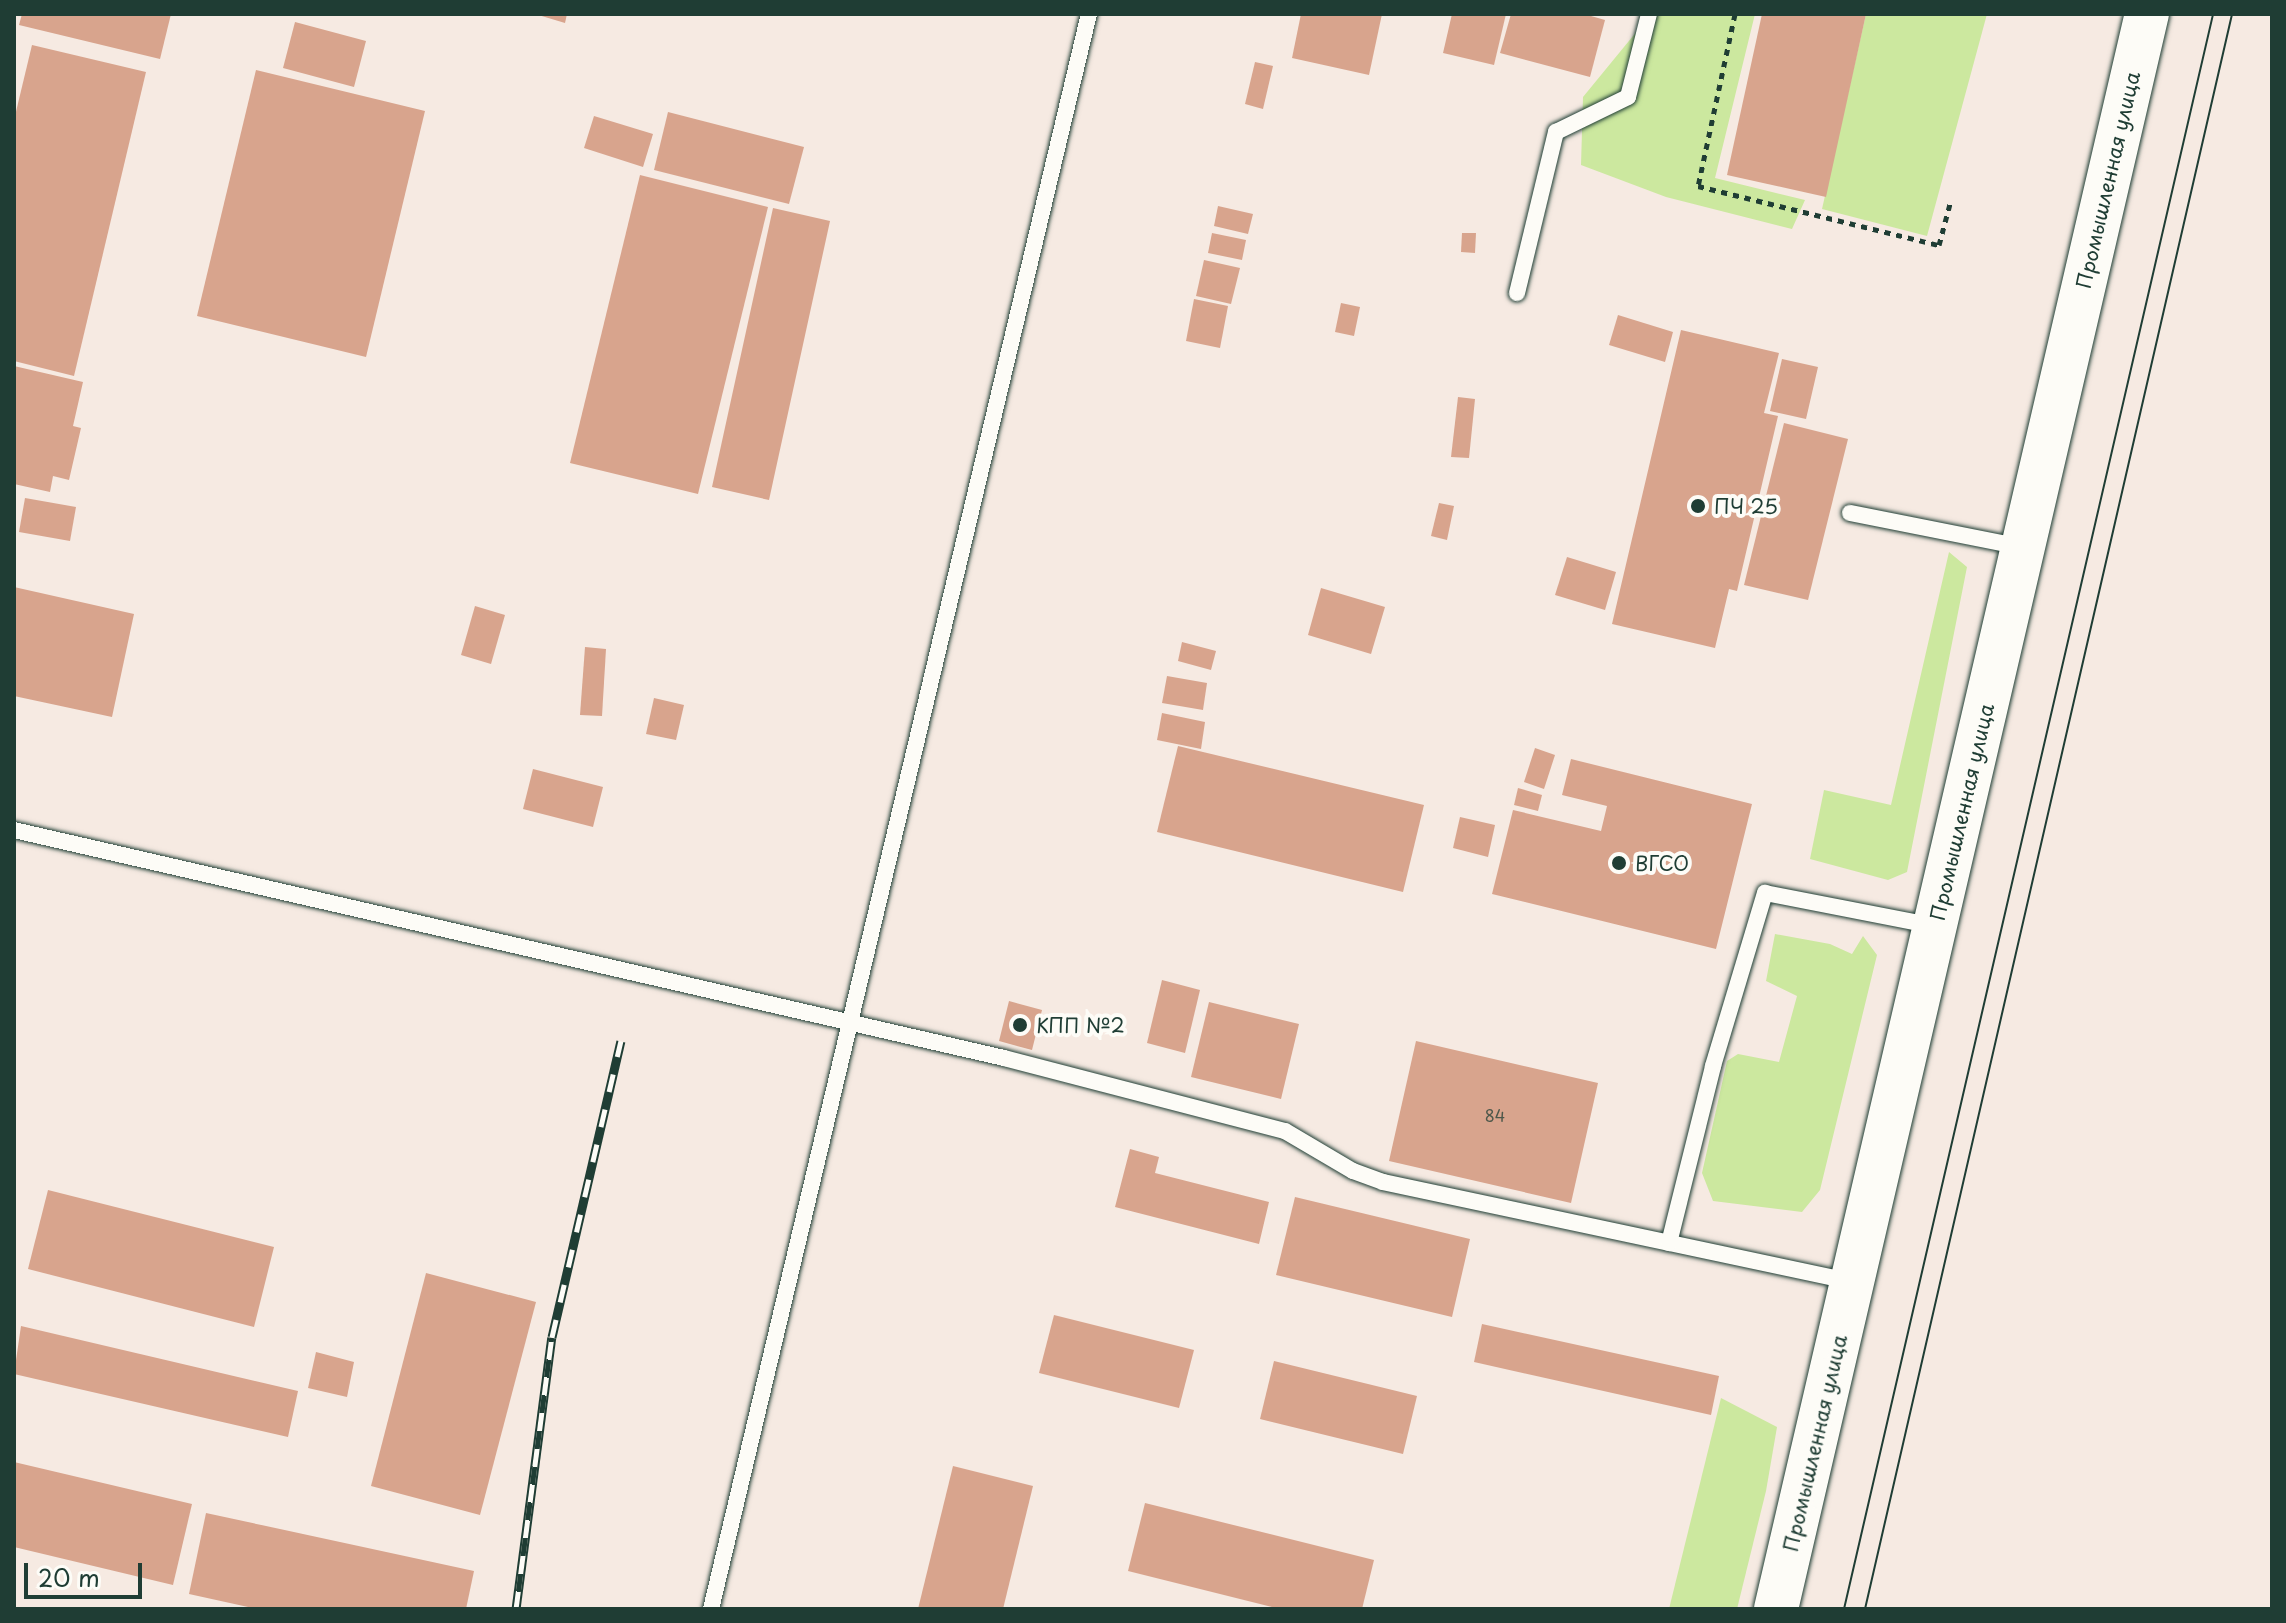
<!DOCTYPE html>
<meta charset="utf-8">
<style>
body{margin:0}
#map{position:relative;width:2286px;height:1623px;overflow:hidden;background:#f6eae2;font-family:"Playpen Sans",sans-serif}
div>[style]{position:absolute}
.green>*{inset:0;background:#cce89f}
.building>*{inset:0;background:#d8a48d}
.path>*{height:5px;margin-top:-2.5px;transform-origin:0;background:repeating-linear-gradient(90deg,#1f3d34 0 6px,transparent 0 12px)}
.roads{filter:drop-shadow(0 0 2px #1f3d34) drop-shadow(0 0 2px #1f3d34)}
.lane>*{height:16px;margin:-8px;padding:0 8px;transform-origin:8px;border-radius:8px;background:#fdfcf7}
.secondary>*{height:44px;margin:-22px;padding:0 22px;transform-origin:22px;border-radius:22px;background:#fdfcf7}
.tram>*{height:2px;margin:-1px;padding:0 1px;transform-origin:1px;border-radius:1px;background:#1f3d34}
.rail>*{height:9px;margin-top:-4.5px;transform-origin:0;background:repeating-linear-gradient(90deg,#fdfcf7 0 18px,#1f3d34 0 36px);box-sizing:border-box;border-block:2px solid #1f3d34}
.dots>*{width:22px;height:22px;translate:-50% -50%;box-sizing:border-box;border:4px solid #fdfcf7;border-radius:50%}
span{translate:-50% -50%;white-space:nowrap;text-align:center;line-height:1.15;-webkit-text-stroke:8px #fdfcf7;paint-order:stroke}
.number-label{font-size:16px;color:#4d574a}
.number-label span{-webkit-text-stroke-width:0}
.street-label{font-size:20px;color:#1f3d34}
.poi-label{font-size:20px;color:#1f3d34}
.left{translate:0 -50%;text-align:left}
.frame{position:absolute;inset:0;border:16px solid #1f3d34;pointer-events:none}
.scale{position:absolute;left:24px;top:1563px;width:118px;height:36px;box-sizing:border-box;border:4px solid #1f3d34;border-top:0;padding-left:10px;font-size:24px;line-height:28px;white-space:nowrap;color:#1f3d34;-webkit-text-stroke:6px #fdfcf7;paint-order:stroke}
</style>
<div id="map">
<div class="green">
<div style="clip-path:polygon(1651px 14px,1755px 14px,1715px 178px,1805px 200px,1792px 229px,1666px 197px,1581px 165px,1583px 97px)"></div>
<div style="clip-path:polygon(1866px 14px,1987px 14px,1927px 236px,1822px 209px)"></div>
<div style="clip-path:polygon(1949px 552px,1967px 567px,1907px 872px,1888px 880px,1810px 859px,1824px 790px,1891px 805px)"></div>
<div style="clip-path:polygon(1775px 934px,1830px 944px,1852px 954px,1863px 936px,1877px 955px,1820px 1190px,1802px 1212px,1713px 1201px,1702px 1173px,1727px 1061px,1738px 1054px,1779px 1062px,1797px 996px,1766px 981px)"></div>
<div style="clip-path:polygon(1721px 1398px,1777px 1427px,1766px 1491px,1737px 1609px,1669px 1609px)"></div>
</div>
<div class="building">
<div style="clip-path:polygon(22px 14px,171px 14px,160px 59px,19px 25px)"></div>
<div style="clip-path:polygon(535px 14px,567px 14px,565px 23px)"></div>
<div style="clip-path:polygon(1301px 14px,1382px 14px,1369px 75px,1292px 58px)"></div>
<div style="clip-path:polygon(1452px 14px,1506px 14px,1494px 65px,1443px 53px)"></div>
<div style="clip-path:polygon(1511px 14px,1584px 14px,1605px 20px,1590px 77px,1500px 53px)"></div>
<div style="clip-path:polygon(1762px 14px,1866px 14px,1826px 197px,1727px 175px)"></div>
<div style="clip-path:polygon(295px 22px,366px 41px,354px 87px,283px 68px)"></div>
<div style="clip-path:polygon(32px 45px,146px 72px,74px 376px,14px 361px,14px 120px)"></div>
<div style="clip-path:polygon(1255px 62px,1273px 66px,1263px 109px,1245px 104px)"></div>
<div style="clip-path:polygon(256px 70px,425px 111px,366px 357px,197px 316px)"></div>
<div style="clip-path:polygon(668px 112px,804px 147px,789px 204px,654px 170px)"></div>
<div style="clip-path:polygon(594px 116px,653px 134px,643px 167px,584px 148px)"></div>
<div style="clip-path:polygon(640px 175px,768px 207px,698px 494px,570px 463px)"></div>
<div style="clip-path:polygon(1218px 206px,1253px 214px,1248px 234px,1214px 226px)"></div>
<div style="clip-path:polygon(773px 208px,830px 221px,769px 500px,712px 487px)"></div>
<div style="clip-path:polygon(1212px 233px,1246px 240px,1242px 260px,1208px 253px)"></div>
<div style="clip-path:polygon(1462px 233px,1476px 233px,1475px 253px,1461px 252px)"></div>
<div style="clip-path:polygon(1204px 260px,1240px 268px,1231px 304px,1196px 296px)"></div>
<div style="clip-path:polygon(1194px 299px,1228px 306px,1220px 348px,1186px 341px)"></div>
<div style="clip-path:polygon(1341px 303px,1360px 307px,1354px 336px,1335px 332px)"></div>
<div style="clip-path:polygon(1618px 315px,1673px 332px,1665px 362px,1609px 345px)"></div>
<div style="clip-path:polygon(1681px 330px,1779px 353px,1764px 413px,1778px 416px,1737px 591px,1729px 589px,1715px 648px,1612px 624px)"></div>
<div style="clip-path:polygon(1782px 359px,1818px 367px,1806px 419px,1770px 411px)"></div>
<div style="clip-path:polygon(14px 366px,83px 382px,73px 426px,81px 428px,69px 480px,53px 476px,50px 492px,14px 484px)"></div>
<div style="clip-path:polygon(1458px 397px,1475px 399px,1469px 458px,1451px 457px)"></div>
<div style="clip-path:polygon(1784px 423px,1848px 439px,1808px 600px,1744px 585px)"></div>
<div style="clip-path:polygon(25px 498px,76px 507px,70px 541px,19px 532px)"></div>
<div style="clip-path:polygon(1439px 503px,1454px 506px,1447px 540px,1431px 536px)"></div>
<div style="clip-path:polygon(1567px 557px,1616px 572px,1605px 610px,1555px 595px)"></div>
<div style="clip-path:polygon(14px 587px,134px 614px,112px 717px,14px 696px)"></div>
<div style="clip-path:polygon(1321px 588px,1385px 607px,1371px 654px,1308px 635px)"></div>
<div style="clip-path:polygon(475px 606px,505px 615px,491px 664px,461px 655px)"></div>
<div style="clip-path:polygon(1182px 642px,1216px 651px,1211px 670px,1178px 661px)"></div>
<div style="clip-path:polygon(585px 647px,606px 649px,602px 716px,580px 715px)"></div>
<div style="clip-path:polygon(1167px 676px,1207px 683px,1203px 710px,1162px 703px)"></div>
<div style="clip-path:polygon(654px 698px,684px 705px,676px 740px,646px 734px)"></div>
<div style="clip-path:polygon(1162px 713px,1205px 722px,1201px 749px,1157px 740px)"></div>
<div style="clip-path:polygon(1178px 746px,1424px 805px,1403px 892px,1157px 832px)"></div>
<div style="clip-path:polygon(1535px 748px,1555px 755px,1544px 789px,1524px 782px)"></div>
<div style="clip-path:polygon(1571px 759px,1752px 804px,1716px 949px,1492px 894px,1513px 810px,1601px 831px,1607px 806px,1562px 795px)"></div>
<div style="clip-path:polygon(533px 769px,603px 787px,593px 827px,523px 809px)"></div>
<div style="clip-path:polygon(1518px 788px,1542px 795px,1538px 811px,1514px 805px)"></div>
<div style="clip-path:polygon(1460px 817px,1495px 825px,1488px 857px,1453px 848px)"></div>
<div style="clip-path:polygon(1162px 980px,1200px 990px,1185px 1053px,1147px 1043px)"></div>
<div style="clip-path:polygon(1009px 1001px,1042px 1010px,1032px 1050px,999px 1041px)"></div>
<div style="clip-path:polygon(1209px 1002px,1299px 1024px,1281px 1099px,1191px 1077px)"></div>
<div style="clip-path:polygon(1416px 1041px,1598px 1083px,1571px 1203px,1389px 1161px)"></div>
<div style="clip-path:polygon(1130px 1149px,1159px 1157px,1155px 1173px,1269px 1202px,1259px 1244px,1115px 1207px)"></div>
<div style="clip-path:polygon(48px 1190px,274px 1247px,254px 1327px,28px 1269px)"></div>
<div style="clip-path:polygon(1295px 1197px,1470px 1239px,1452px 1317px,1276px 1275px)"></div>
<div style="clip-path:polygon(426px 1273px,536px 1302px,480px 1515px,371px 1486px)"></div>
<div style="clip-path:polygon(1054px 1315px,1194px 1350px,1179px 1408px,1039px 1373px)"></div>
<div style="clip-path:polygon(1482px 1324px,1719px 1376px,1711px 1415px,1474px 1362px)"></div>
<div style="clip-path:polygon(21px 1326px,298px 1391px,288px 1437px,14px 1374px)"></div>
<div style="clip-path:polygon(316px 1352px,354px 1362px,347px 1397px,308px 1388px)"></div>
<div style="clip-path:polygon(1274px 1361px,1417px 1396px,1403px 1454px,1260px 1419px)"></div>
<div style="clip-path:polygon(14px 1462px,192px 1504px,173px 1585px,14px 1547px)"></div>
<div style="clip-path:polygon(953px 1466px,1033px 1486px,1003px 1609px,918px 1609px)"></div>
<div style="clip-path:polygon(1145px 1503px,1374px 1560px,1362px 1609px,1280px 1609px,1128px 1571px)"></div>
<div style="clip-path:polygon(206px 1513px,474px 1571px,466px 1609px,257px 1609px,189px 1594px)"></div>
</div>
<div class="path">
<div style="left:1735px;top:14px;width:176px;rotate:102.1deg"></div>
<div style="left:1698px;top:186px;width:248px;rotate:13.8deg"></div>
<div style="left:1939px;top:245px;width:47px;rotate:-75.1deg"></div>
</div>
<div class="roads">
<div class="lane">
<div style="left:1517px;top:293px;width:166px;rotate:-76.4deg"></div>
<div style="left:1556px;top:132px;width:80px;rotate:-25.9deg"></div>
<div style="left:1628px;top:97px;width:86px;rotate:-75.8deg"></div>
<div style="left:1850px;top:513px;width:174px;rotate:11.2deg"></div>
<div style="left:14px;top:830px;width:1016px;rotate:12.97deg"></div>
<div style="left:1004px;top:1058px;width:290px;rotate:14.6deg"></div>
<div style="left:1285px;top:1131px;width:79px;rotate:30.5deg"></div>
<div style="left:1353px;top:1171px;width:32px;rotate:20deg"></div>
<div style="left:1383px;top:1182px;width:477px;rotate:12deg"></div>
<div style="left:1669px;top:1243px;width:182px;rotate:-76deg"></div>
<div style="left:1713px;top:1066px;width:181px;rotate:-73.3deg"></div>
<div style="left:1765px;top:893px;width:172px;rotate:11deg"></div>
<div style="left:711px;top:1609px;width:1639px;rotate:-76.67deg"></div>
</div>
<div class="secondary">
<div style="left:1776px;top:1609px;width:1638px;rotate:-76.91deg"></div>
</div>
</div>
<div class="tram">
<div style="left:1844px;top:1609px;width:1637px;rotate:-76.97deg"></div>
<div style="left:1865px;top:1609px;width:1637px;rotate:-77.04deg"></div>
</div>
<div class="rail">
<div style="left:516px;top:1609px;width:274px;rotate:-82.5deg"></div>
<div style="left:552px;top:1337px;width:304px;rotate:-76.9deg"></div>
</div>
<div class="dots">
<div style="left:1698px;top:506px;background:#1f3d34"></div>
<div style="left:1619px;top:863px;background:#1f3d34"></div>
<div style="left:1020px;top:1025px;background:#1f3d34"></div>
</div>
<div class="number-label">
<span style="left:1495px;top:1115px">84</span>
</div>
<div class="street-label">
<span style="left:2108px;top:180px;rotate:-77deg">Промышленная улица</span>
<span style="left:1962px;top:812px;rotate:-77deg">Промышленная улица</span>
<span style="left:1815px;top:1443px;rotate:-77deg">Промышленная улица</span>
</div>
<div class="poi-label">
<span class="left" style="left:1714px;top:506px">ПЧ 25</span>
<span class="left" style="left:1635px;top:863px">ВГСО</span>
<span class="left" style="left:1036px;top:1025px">КПП №2</span>
</div>
<div class="frame"></div>
<div class="scale">20 m</div>
</div>
